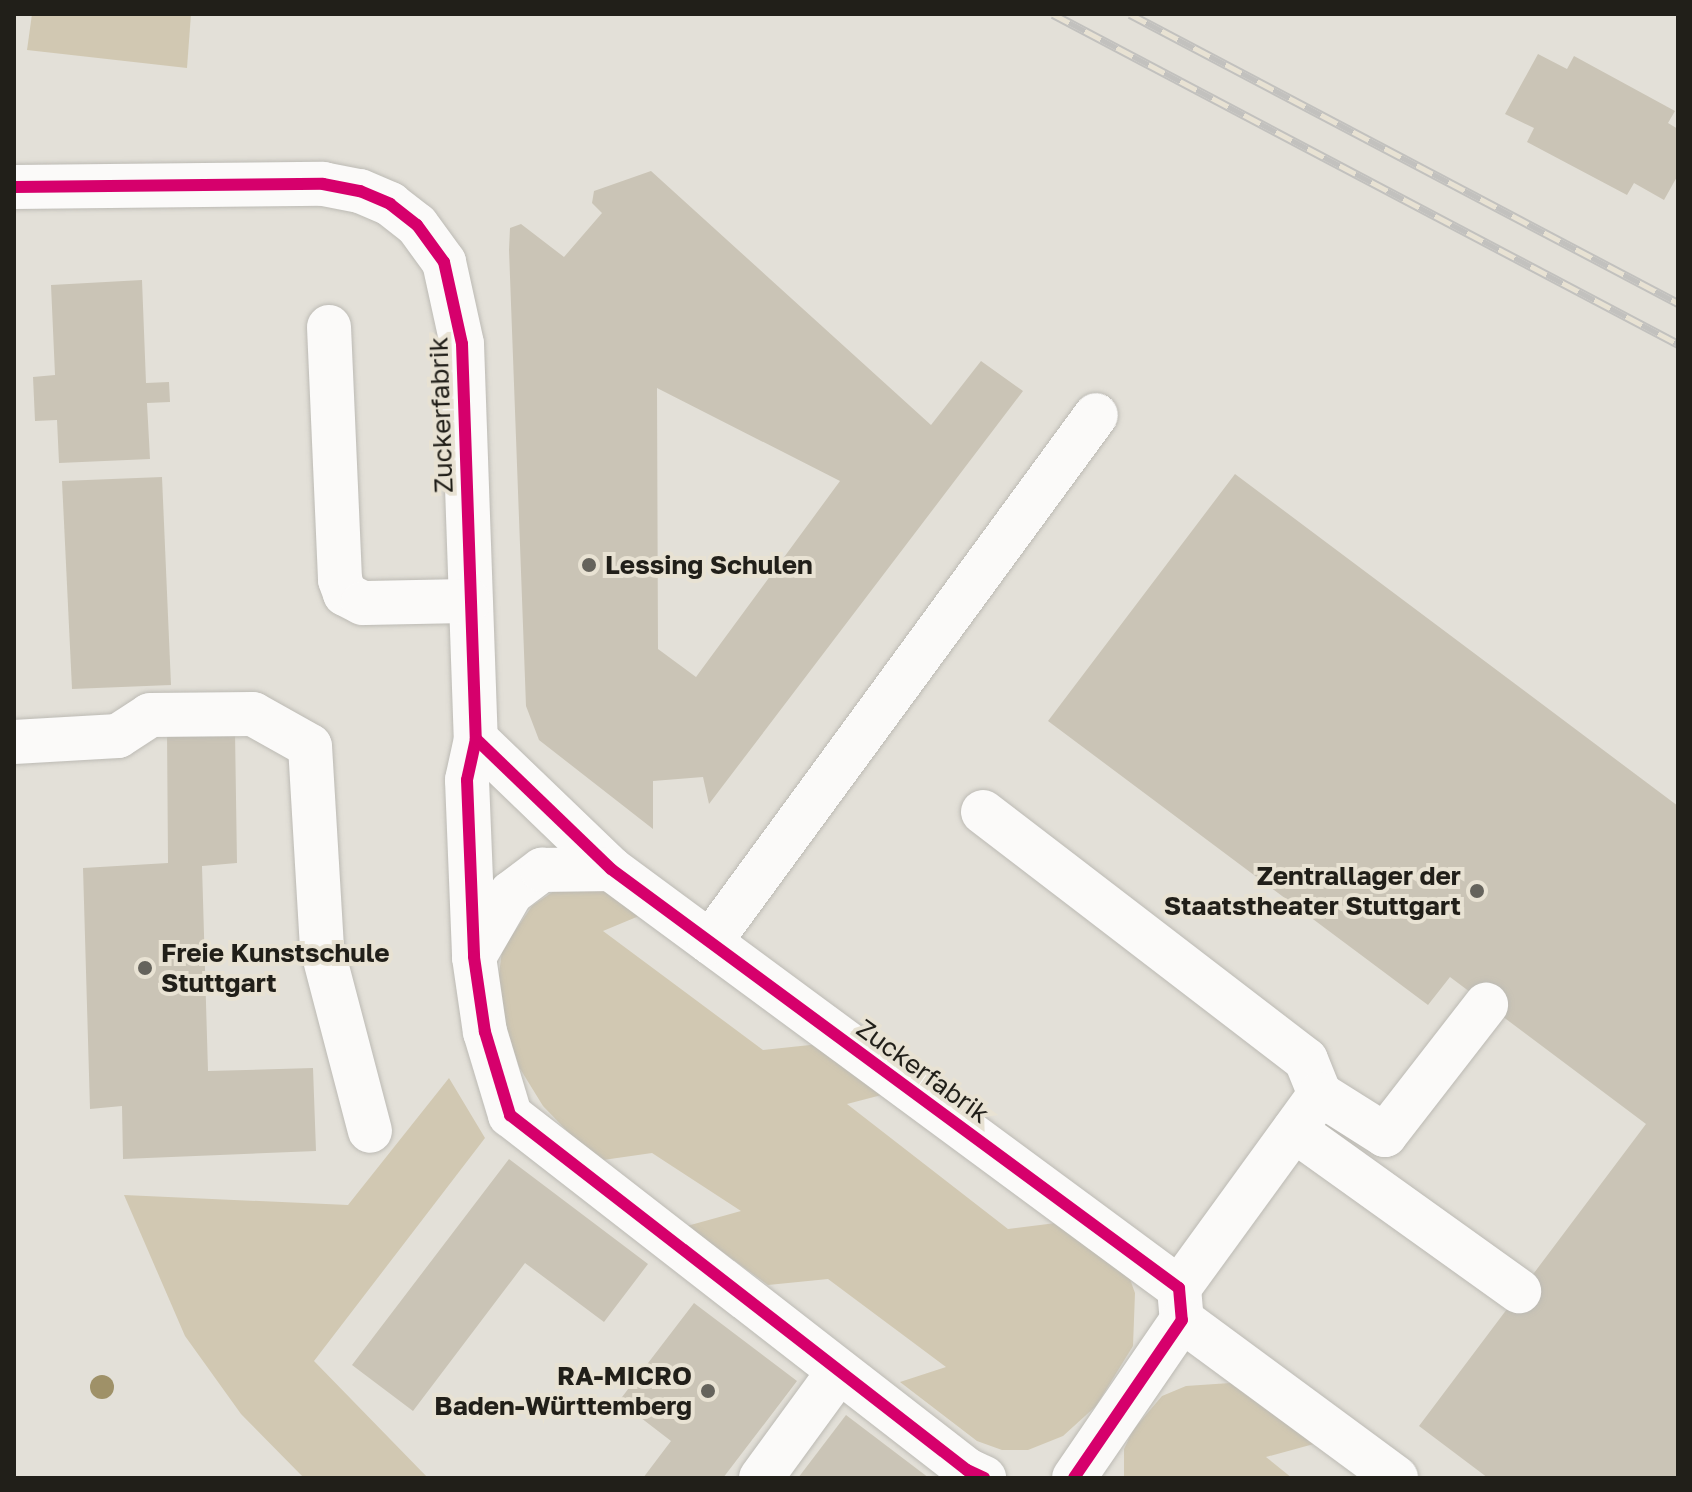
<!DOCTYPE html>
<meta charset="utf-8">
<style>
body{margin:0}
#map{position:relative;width:1692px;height:1492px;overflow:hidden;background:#e3e0d8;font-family:"Golos Text",sans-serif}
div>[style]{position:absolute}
.green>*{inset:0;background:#d1c8b2}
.building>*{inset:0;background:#cac4b6}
.roads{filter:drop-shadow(0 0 2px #bcbab4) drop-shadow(0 0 2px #bcbab4)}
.minor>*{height:44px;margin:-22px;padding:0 22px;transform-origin:22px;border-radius:22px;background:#fbfaf9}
.rail>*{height:9px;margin-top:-4.5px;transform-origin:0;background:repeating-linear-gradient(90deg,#e8e2d3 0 18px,#c2c1be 0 36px);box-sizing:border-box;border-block:2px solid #c2c1be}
.cycleway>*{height:12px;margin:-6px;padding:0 6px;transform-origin:6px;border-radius:6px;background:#d6006c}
.trees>*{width:24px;height:24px;margin:-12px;border-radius:50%;background:#9f9168}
.dots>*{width:22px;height:22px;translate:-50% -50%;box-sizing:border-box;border:4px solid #e8e2d3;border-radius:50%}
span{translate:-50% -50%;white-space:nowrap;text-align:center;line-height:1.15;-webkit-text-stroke:8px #e8e2d3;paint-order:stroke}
.street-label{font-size:26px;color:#211f19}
.poi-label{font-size:26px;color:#211f19;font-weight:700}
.left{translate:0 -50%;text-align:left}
.right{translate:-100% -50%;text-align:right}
.frame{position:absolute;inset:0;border:16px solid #211f19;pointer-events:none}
</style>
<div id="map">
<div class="green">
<div style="clip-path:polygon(32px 14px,191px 14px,187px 68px,27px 50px)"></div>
<div style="clip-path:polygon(597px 884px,651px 911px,603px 931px,763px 1050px,829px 1043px,893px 1092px,847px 1104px,1008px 1229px,1072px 1221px,1126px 1268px,1135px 1293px,1133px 1346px,1096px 1406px,1063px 1436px,1028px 1450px,1002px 1450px,977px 1441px,900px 1382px,946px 1367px,828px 1279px,768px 1285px,687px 1226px,741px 1211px,652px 1153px,596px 1161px,543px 1106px,519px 1067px,503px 1016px,498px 983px,502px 950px,532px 906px,560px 887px)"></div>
<div style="clip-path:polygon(449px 1078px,485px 1138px,314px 1361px,428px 1478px,304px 1478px,241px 1414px,185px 1336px,124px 1195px,348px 1205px)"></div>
<div style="clip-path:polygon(1230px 1383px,1245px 1387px,1321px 1442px,1266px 1457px,1292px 1478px,1124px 1478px,1124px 1449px,1133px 1430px,1162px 1396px,1186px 1386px)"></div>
</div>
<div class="building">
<div style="clip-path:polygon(1538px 54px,1567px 69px,1574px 56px,1675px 111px,1668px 123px,1678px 129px,1678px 175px,1664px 200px,1634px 183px,1627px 195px,1527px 142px,1534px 128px,1505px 114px)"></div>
<div style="clip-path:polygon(evenodd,651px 171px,931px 425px,981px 361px,1023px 391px,709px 804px,703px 777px,653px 781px,653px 829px,539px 740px,526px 706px,509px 250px,510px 228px,521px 224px,564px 257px,602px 213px,592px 203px,594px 191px,651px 171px,657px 388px,840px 481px,696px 677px,658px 649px,657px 388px)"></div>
<div style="clip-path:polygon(142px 280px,146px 383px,169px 382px,170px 402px,147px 403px,150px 459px,59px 463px,57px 420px,35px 421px,33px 377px,55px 375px,51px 285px)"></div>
<div style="clip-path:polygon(1235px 474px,1678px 806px,1678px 1478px,1488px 1478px,1419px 1426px,1646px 1124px,1450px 977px,1428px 1005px,1048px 721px)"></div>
<div style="clip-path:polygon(162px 477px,171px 685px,72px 689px,62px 481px)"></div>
<div style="clip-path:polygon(167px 731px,235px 732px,237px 863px,202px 866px,208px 1071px,313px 1068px,316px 1151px,123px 1159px,122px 1106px,90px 1109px,83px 868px,168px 863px)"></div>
<div style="clip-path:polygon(509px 1159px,648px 1264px,604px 1322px,525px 1263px,413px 1411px,352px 1365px)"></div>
<div style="clip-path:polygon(694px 1303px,797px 1381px,723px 1478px,643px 1478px,671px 1441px,619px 1401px)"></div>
<div style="clip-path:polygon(846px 1415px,929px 1478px,798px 1478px)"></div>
</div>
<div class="roads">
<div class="minor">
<div style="left:14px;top:187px;width:309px;rotate:-0.6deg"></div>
<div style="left:323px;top:184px;width:38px;rotate:11deg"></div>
<div style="left:360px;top:191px;width:33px;rotate:23deg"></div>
<div style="left:390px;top:204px;width:34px;rotate:38deg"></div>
<div style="left:417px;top:225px;width:46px;rotate:53.9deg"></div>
<div style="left:444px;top:262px;width:84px;rotate:77.6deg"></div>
<div style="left:462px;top:344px;width:395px;rotate:88deg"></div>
<div style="left:476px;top:739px;width:42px;rotate:102.4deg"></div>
<div style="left:467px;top:780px;width:177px;rotate:87.7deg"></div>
<div style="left:474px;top:957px;width:76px;rotate:81.7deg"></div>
<div style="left:485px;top:1032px;width:87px;rotate:73.2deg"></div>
<div style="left:510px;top:1115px;width:579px;rotate:37.84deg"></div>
<div style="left:967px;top:1470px;width:19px;rotate:25deg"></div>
<div style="left:329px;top:327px;width:253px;rotate:87.5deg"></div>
<div style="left:340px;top:580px;width:15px;rotate:70deg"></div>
<div style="left:345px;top:594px;width:20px;rotate:27deg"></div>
<div style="left:363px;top:603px;width:106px;rotate:-1.1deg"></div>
<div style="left:476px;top:739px;width:187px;rotate:43.9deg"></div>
<div style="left:611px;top:869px;width:706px;rotate:36.42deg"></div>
<div style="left:1179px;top:1288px;width:32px;rotate:85deg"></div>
<div style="left:1182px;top:1320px;width:191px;rotate:124.4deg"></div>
<div style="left:14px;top:742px;width:104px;rotate:-3.3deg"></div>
<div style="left:118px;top:736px;width:38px;rotate:-33deg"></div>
<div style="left:150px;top:715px;width:103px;rotate:-0.6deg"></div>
<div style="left:253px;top:714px;width:65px;rotate:29.3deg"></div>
<div style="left:310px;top:746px;width:202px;rotate:86.6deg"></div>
<div style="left:322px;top:948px;width:189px;rotate:75.3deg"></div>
<div style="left:983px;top:812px;width:407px;rotate:37.5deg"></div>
<div style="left:1306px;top:1060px;width:37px;rotate:68deg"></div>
<div style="left:1320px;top:1094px;width:240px;rotate:126deg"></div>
<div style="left:710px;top:942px;width:653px;rotate:-53.78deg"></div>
<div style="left:474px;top:957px;width:74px;rotate:-60deg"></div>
<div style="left:511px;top:893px;width:39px;rotate:-37deg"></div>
<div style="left:542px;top:870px;width:69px;rotate:-0.8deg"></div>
<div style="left:1320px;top:1094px;width:77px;rotate:32.2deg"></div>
<div style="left:1385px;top:1135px;width:165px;rotate:-52.2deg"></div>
<div style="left:1294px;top:1130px;width:277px;rotate:35.6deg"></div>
<div style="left:1182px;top:1320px;width:266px;rotate:36.4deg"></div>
<div style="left:761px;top:1478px;width:132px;rotate:-53.9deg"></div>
</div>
</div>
<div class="rail">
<div style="left:1053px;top:14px;width:707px;rotate:27.83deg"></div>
<div style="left:1130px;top:14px;width:620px;rotate:27.81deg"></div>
</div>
<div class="cycleway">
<div style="left:14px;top:187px;width:309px;rotate:-0.6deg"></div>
<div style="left:323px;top:184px;width:38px;rotate:11deg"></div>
<div style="left:360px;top:191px;width:33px;rotate:23deg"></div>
<div style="left:390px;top:204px;width:34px;rotate:38deg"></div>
<div style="left:417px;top:225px;width:46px;rotate:53.9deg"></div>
<div style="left:444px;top:262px;width:84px;rotate:77.6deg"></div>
<div style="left:462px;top:344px;width:395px;rotate:88deg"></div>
<div style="left:476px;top:739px;width:42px;rotate:102.4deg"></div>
<div style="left:467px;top:780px;width:177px;rotate:87.7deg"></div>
<div style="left:474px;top:957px;width:76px;rotate:81.7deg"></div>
<div style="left:485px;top:1032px;width:87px;rotate:73.2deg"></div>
<div style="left:510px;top:1115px;width:579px;rotate:37.84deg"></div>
<div style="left:967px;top:1470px;width:19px;rotate:25deg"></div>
<div style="left:476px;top:739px;width:187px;rotate:43.9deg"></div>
<div style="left:611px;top:869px;width:706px;rotate:36.42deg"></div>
<div style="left:1179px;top:1288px;width:32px;rotate:85deg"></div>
<div style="left:1182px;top:1320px;width:191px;rotate:124.4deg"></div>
</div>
<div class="trees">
<div style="left:102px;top:1387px"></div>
</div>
<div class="dots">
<div style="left:589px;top:565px;background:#65635c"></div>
<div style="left:1477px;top:891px;background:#65635c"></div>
<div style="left:145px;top:968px;background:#65635c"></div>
<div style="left:708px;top:1391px;background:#65635c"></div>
</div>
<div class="street-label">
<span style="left:441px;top:415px;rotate:-92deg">Zuckerfabrik</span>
<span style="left:923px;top:1071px;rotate:36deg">Zuckerfabrik</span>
</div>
<div class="poi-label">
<span class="left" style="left:605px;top:565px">Lessing Schulen</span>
<span class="right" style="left:1461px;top:891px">Zentrallager der<br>Staatstheater Stuttgart</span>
<span class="left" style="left:161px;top:968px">Freie Kunstschule<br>Stuttgart</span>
<span class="right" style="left:692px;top:1391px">RA-MICRO<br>Baden-Württemberg</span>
</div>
<div class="frame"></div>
</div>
